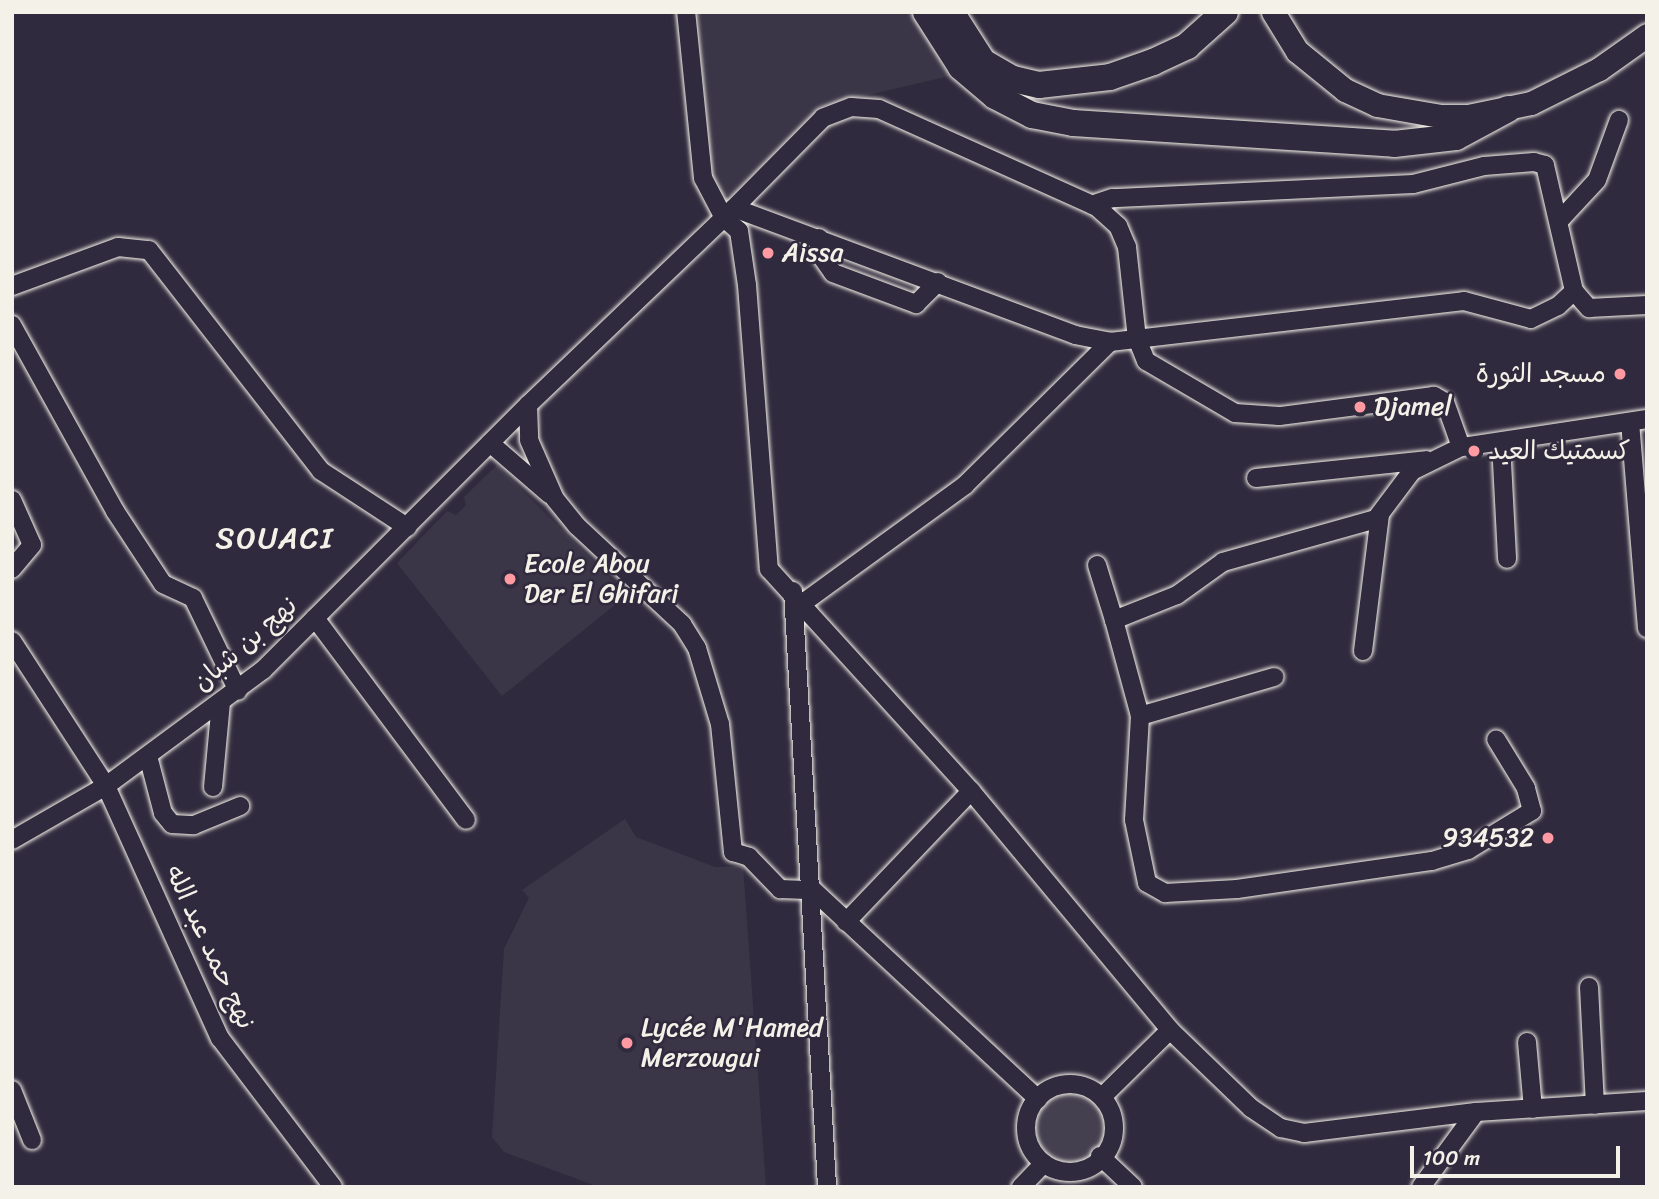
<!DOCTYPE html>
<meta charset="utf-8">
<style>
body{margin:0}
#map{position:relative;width:1659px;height:1199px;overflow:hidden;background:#2f2a3d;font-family:Sriracha,"Playpen Sans Arabic",sans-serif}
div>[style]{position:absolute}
.built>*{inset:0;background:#3b3647}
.green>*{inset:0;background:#454050}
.round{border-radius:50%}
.roads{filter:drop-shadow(0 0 2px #f4f1e8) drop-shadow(0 0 2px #f4f1e8)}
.minor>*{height:18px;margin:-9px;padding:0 9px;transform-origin:9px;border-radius:9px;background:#2f2a3d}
.minor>.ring{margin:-9px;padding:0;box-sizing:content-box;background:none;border:18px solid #2f2a3d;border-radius:50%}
.major>*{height:23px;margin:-11.5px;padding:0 11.5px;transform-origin:11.5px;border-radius:11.5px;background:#2f2a3d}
.highway>*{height:26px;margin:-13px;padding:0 13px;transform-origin:13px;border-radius:13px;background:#2f2a3d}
.dots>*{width:19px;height:19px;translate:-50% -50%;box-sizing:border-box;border:4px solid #2f2a3d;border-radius:50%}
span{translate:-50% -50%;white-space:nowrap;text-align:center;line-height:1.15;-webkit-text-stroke:5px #2f2a3d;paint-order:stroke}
.poi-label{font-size:26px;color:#f4f1e8}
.left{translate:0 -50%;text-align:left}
.right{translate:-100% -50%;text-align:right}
.street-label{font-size:26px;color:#f4f1e8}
.quarter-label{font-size:30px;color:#f4f1e8;letter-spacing:2px}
.frame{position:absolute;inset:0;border:14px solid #f4f1e8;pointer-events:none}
.scale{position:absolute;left:1410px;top:1146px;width:210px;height:32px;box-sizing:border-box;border:4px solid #f4f1e8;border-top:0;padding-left:9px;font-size:21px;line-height:24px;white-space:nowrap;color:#f4f1e8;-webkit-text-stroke:5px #2f2a3d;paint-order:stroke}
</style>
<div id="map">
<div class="built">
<div style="clip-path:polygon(914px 12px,949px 76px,821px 106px,732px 195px,712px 195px,698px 12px)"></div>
<div style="clip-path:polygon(497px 465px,627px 595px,502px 696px,397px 563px,447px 511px,456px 515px,466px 505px,464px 497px)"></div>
<div style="clip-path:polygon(625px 819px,636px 837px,715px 867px,743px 866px,766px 1187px,599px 1187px,504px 1152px,492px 1137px,504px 949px,529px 898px,522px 890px)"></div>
</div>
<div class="green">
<div class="round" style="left:1036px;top:1093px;width:70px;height:70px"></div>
</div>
<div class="roads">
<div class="minor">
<div style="left:734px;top:208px;width:364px;rotate:20.4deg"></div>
<div style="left:1075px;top:335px;width:36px;rotate:11deg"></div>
<div style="left:1110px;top:342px;width:356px;rotate:-6.6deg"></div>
<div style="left:1464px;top:301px;width:69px;rotate:15deg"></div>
<div style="left:1531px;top:319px;width:30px;rotate:-26deg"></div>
<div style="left:1558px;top:306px;width:22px;rotate:-43deg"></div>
<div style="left:1574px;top:291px;width:129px;rotate:-103deg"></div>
<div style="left:1545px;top:165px;width:11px;rotate:-165deg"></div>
<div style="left:1534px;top:162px;width:50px;rotate:175.4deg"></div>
<div style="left:1484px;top:166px;width:73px;rotate:165.8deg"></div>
<div style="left:1413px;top:184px;width:301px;rotate:177.3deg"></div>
<div style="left:1112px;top:198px;width:21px;rotate:161deg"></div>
<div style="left:1560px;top:220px;width:54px;rotate:-47.2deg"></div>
<div style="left:1597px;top:180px;width:64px;rotate:-69.9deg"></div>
<div style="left:819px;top:238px;width:15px;rotate:90deg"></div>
<div style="left:819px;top:253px;width:24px;rotate:55deg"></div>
<div style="left:833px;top:273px;width:89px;rotate:20.5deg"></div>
<div style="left:916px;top:304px;width:31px;rotate:-45deg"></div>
<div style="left:12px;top:286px;width:113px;rotate:-20.2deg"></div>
<div style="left:118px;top:247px;width:31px;rotate:6deg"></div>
<div style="left:149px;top:250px;width:280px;rotate:52.1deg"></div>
<div style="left:321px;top:471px;width:103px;rotate:33.1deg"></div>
<div style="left:1574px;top:291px;width:23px;rotate:49deg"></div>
<div style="left:1589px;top:308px;width:58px;rotate:-3deg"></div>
<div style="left:12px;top:325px;width:213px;rotate:61deg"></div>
<div style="left:115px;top:511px;width:87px;rotate:56.7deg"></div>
<div style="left:163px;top:584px;width:33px;rotate:25deg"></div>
<div style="left:193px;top:598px;width:103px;rotate:64.2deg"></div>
<div style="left:528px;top:405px;width:35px;rotate:88deg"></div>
<div style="left:529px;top:440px;width:64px;rotate:66.2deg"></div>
<div style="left:555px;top:499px;width:35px;rotate:51deg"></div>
<div style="left:577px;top:526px;width:144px;rotate:43deg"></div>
<div style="left:682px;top:624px;width:28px;rotate:58deg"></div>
<div style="left:697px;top:648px;width:79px;rotate:73.2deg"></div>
<div style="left:720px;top:724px;width:129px;rotate:84.2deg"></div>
<div style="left:733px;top:852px;width:17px;rotate:17deg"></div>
<div style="left:749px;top:857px;width:45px;rotate:45.9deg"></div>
<div style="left:780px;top:889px;width:33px;rotate:2deg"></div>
<div style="left:813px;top:890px;width:307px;rotate:42.9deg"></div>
<div style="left:1647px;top:419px;width:188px;rotate:171.4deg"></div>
<div style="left:1461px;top:447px;width:48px;rotate:-109.6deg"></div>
<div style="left:1445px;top:402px;width:13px;rotate:-151deg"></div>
<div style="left:1434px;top:396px;width:156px;rotate:172.6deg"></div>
<div style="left:1279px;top:416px;width:44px;rotate:-176.1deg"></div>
<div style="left:1235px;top:413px;width:103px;rotate:-149.7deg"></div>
<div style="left:1146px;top:361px;width:24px;rotate:-112deg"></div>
<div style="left:1137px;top:339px;width:93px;rotate:-96.2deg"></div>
<div style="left:1127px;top:247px;width:23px;rotate:-113deg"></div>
<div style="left:1118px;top:226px;width:28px;rotate:-138deg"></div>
<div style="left:1097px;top:207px;width:239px;rotate:-155.8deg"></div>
<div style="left:879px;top:109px;width:28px;rotate:-176deg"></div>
<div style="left:851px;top:107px;width:30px;rotate:159deg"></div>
<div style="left:823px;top:118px;width:141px;rotate:134.7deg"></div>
<div style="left:724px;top:218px;width:20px;rotate:41deg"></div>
<div style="left:739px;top:231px;width:55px;rotate:81.6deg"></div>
<div style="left:747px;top:285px;width:285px;rotate:85.6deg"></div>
<div style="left:769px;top:569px;width:300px;rotate:47.7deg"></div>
<div style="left:971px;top:791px;width:311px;rotate:50.2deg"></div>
<div style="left:1170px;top:1030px;width:112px;rotate:43.9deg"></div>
<div style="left:1251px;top:1108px;width:36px;rotate:34deg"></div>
<div style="left:1281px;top:1128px;width:24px;rotate:12deg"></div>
<div style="left:1304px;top:1133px;width:173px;rotate:-7deg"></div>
<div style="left:1476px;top:1112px;width:171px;rotate:-3.7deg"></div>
<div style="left:1630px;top:422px;width:207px;rotate:85.3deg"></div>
<div style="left:490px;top:443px;width:78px;rotate:40.8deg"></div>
<div style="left:1501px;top:443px;width:116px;rotate:87deg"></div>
<div style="left:1461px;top:447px;width:55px;rotate:153.9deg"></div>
<div style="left:1412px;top:471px;width:60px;rotate:126.9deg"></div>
<div style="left:1376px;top:519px;width:159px;rotate:164.3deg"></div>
<div style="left:1223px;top:562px;width:57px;rotate:144.3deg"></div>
<div style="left:1177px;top:595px;width:68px;rotate:158.4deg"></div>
<div style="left:1114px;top:620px;width:99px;rotate:74.8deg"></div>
<div style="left:1140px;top:716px;width:104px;rotate:93.3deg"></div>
<div style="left:1134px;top:820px;width:64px;rotate:78.3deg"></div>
<div style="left:1147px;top:883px;width:21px;rotate:29deg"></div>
<div style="left:1165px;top:893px;width:72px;rotate:-3.2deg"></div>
<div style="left:1237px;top:889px;width:197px;rotate:-8.2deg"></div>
<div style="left:1432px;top:861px;width:38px;rotate:-17deg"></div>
<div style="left:1468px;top:850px;width:75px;rotate:-31.4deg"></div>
<div style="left:1532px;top:811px;width:24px;rotate:-105deg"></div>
<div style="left:1526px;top:788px;width:57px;rotate:-121.5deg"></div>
<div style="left:1256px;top:478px;width:171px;rotate:-6deg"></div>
<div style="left:12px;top:500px;width:49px;rotate:66deg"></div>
<div style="left:32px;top:545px;width:31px;rotate:130deg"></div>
<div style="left:1097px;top:565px;width:58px;rotate:72.8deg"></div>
<div style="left:793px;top:591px;width:597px;rotate:86.73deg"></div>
<div style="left:796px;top:608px;width:209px;rotate:-36deg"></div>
<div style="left:965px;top:485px;width:204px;rotate:-44.6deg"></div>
<div style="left:315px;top:618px;width:252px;rotate:53.2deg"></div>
<div style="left:12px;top:641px;width:173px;rotate:57deg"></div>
<div style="left:106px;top:786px;width:277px;rotate:65.7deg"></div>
<div style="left:220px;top:1038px;width:187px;rotate:52.8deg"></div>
<div style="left:1363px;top:651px;width:137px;rotate:-82.9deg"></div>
<div style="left:1140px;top:716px;width:140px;rotate:-16.2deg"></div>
<div style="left:148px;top:756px;width:59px;rotate:75.3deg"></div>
<div style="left:163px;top:813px;width:14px;rotate:51deg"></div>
<div style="left:172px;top:824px;width:22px;rotate:3deg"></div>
<div style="left:194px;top:825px;width:50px;rotate:-22.4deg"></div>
<div style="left:213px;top:787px;width:84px;rotate:-84.6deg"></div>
<div style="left:12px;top:840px;width:108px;rotate:-29.9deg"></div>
<div style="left:106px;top:786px;width:195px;rotate:-36.5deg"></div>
<div style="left:263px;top:670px;width:375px;rotate:-45deg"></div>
<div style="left:528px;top:405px;width:271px;rotate:-43.7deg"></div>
<div style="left:724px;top:218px;width:45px;rotate:-117.7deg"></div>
<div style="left:703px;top:178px;width:167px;rotate:-95.8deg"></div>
<div style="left:846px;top:922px;width:181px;rotate:-46.3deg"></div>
<div style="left:1589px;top:987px;width:118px;rotate:87.1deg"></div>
<div style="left:1527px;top:1042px;width:67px;rotate:84.9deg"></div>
<div class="ring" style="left:1026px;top:1084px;width:70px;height:70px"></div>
<div style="left:12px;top:1090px;width:54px;rotate:68.2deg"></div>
<div style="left:1102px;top:1097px;width:95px;rotate:-44.6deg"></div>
<div style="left:1100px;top:1156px;width:45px;rotate:43.2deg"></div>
<div style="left:1021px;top:1187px;width:33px;rotate:-46deg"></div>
<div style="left:1421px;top:1187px;width:93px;rotate:-53.7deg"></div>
</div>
<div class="major">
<div style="left:1273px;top:12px;width:46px;rotate:58.4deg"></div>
<div style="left:1297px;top:51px;width:62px;rotate:39.1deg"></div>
<div style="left:1345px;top:90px;width:35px;rotate:25deg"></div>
<div style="left:1377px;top:105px;width:65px;rotate:9.8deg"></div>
<div style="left:1441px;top:116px;width:27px"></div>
<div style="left:1468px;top:116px;width:64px;rotate:-11.7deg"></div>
<div style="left:1531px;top:103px;width:76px;rotate:-26.6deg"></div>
<div style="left:1599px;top:69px;width:59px;rotate:-35.3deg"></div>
</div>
<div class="highway">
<div style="left:926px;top:12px;width:65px;rotate:57.5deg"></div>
<div style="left:961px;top:67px;width:45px;rotate:40.5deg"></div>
<div style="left:995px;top:96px;width:42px;rotate:27.2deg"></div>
<div style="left:1032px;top:115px;width:42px;rotate:11deg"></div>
<div style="left:1073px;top:123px;width:322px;rotate:3.7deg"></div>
<div style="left:1394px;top:144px;width:62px;rotate:-6.4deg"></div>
<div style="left:1456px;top:137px;width:59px;rotate:-28.3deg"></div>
<div style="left:951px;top:12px;width:59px;rotate:57.4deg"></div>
<div style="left:983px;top:62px;width:34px;rotate:30deg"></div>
<div style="left:1013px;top:79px;width:27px;rotate:13deg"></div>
<div style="left:1039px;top:85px;width:71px;rotate:-6.4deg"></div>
<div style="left:1110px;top:77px;width:46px;rotate:-19.2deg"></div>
<div style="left:1153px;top:62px;width:38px;rotate:-25deg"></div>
<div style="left:1187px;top:46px;width:51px;rotate:-41.8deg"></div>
</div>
</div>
<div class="dots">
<div style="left:768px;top:253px;background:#ff9aa2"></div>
<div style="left:1620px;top:374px;background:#ff9aa2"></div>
<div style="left:1360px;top:407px;background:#ff9aa2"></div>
<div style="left:1474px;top:451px;background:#ff9aa2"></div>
<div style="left:510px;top:579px;background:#ff9aa2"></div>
<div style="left:1548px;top:838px;background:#ff9aa2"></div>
<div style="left:627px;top:1043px;background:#ff9aa2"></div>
</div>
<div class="poi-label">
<span class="left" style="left:782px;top:253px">Aissa</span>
<span class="right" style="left:1606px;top:374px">مسجد الثورة</span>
<span class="left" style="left:1374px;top:407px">Djamel</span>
<span class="left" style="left:1488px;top:451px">كسمتيك العيد</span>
<span class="left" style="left:524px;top:579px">Ecole Abou<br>Der El Ghifari</span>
<span class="right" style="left:1534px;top:838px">934532</span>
<span class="left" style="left:641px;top:1043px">Lycée M'Hamed<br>Merzougui</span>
</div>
<div class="street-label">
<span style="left:245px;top:644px;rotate:-41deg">نهج بن شبان</span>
<span style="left:210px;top:947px;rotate:65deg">نهج حمد عبد الله</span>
</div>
<div class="quarter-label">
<span style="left:275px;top:538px">SOUACI</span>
</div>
<div class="frame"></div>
<div class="scale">100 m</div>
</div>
